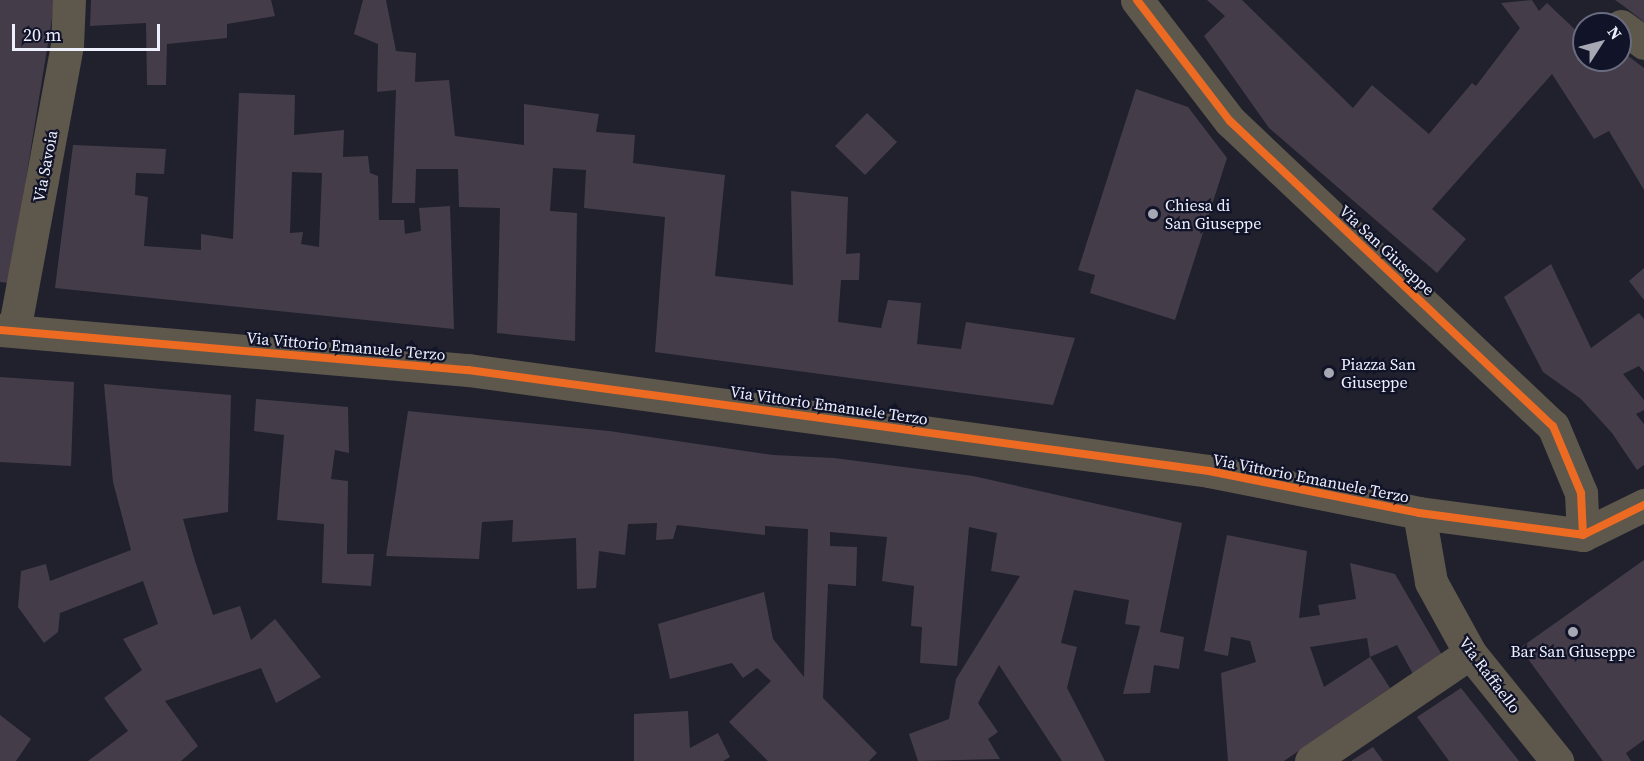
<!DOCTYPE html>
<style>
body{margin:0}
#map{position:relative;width:1644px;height:761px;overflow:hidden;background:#20212d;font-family:"Source Serif 4",serif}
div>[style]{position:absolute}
.building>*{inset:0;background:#453c4a}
.minor>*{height:33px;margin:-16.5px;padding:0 16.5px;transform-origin:16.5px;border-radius:16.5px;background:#5e574c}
.tertiary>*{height:33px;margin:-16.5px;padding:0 16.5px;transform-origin:16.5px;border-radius:16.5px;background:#5e574c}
.cycleway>*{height:8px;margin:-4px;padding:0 4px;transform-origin:4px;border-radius:4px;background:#ed6a23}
.dots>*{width:16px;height:16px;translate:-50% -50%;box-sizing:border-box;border:3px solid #111329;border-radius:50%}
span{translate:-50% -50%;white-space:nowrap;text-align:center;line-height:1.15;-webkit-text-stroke:4.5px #111329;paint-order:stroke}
.street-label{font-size:16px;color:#eef0fd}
.poi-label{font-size:16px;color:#eef0fd}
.left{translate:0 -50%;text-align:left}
.north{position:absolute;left:1572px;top:12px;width:60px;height:60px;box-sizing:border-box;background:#111329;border:2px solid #696b7e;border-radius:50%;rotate:54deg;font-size:16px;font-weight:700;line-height:24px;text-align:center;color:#eef0fd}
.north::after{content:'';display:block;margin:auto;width:21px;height:27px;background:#a6a8b4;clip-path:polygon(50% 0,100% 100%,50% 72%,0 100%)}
.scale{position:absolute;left:12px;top:24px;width:148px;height:27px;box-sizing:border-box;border:3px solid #eef0fd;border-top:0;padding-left:8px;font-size:18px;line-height:21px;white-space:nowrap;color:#eef0fd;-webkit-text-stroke:4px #111329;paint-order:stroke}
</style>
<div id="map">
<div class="building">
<div style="clip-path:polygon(0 0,55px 0,9px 283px,0 282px)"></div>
<div style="clip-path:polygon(91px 0,271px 0,275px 16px,227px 24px,227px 38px,167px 44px,166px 85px,147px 85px,146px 23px,90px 26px)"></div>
<div style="clip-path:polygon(363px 0,386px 0,396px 51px,416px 53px,415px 82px,449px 80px,455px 136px,524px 145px,524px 104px,599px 114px,596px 132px,635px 135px,633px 163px,725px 175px,715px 276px,793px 285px,791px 191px,848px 197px,846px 254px,860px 253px,859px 280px,841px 280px,838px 322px,881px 328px,888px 300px,921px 303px,917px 344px,961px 349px,966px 322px,1075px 338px,1053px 405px,655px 352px,665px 217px,584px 208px,586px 170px,553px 168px,550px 211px,577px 213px,575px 341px,497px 333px,500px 208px,459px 207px,458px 169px,416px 169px,415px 203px,392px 203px,396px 90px,377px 92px,378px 44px,354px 34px)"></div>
<div style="clip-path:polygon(1207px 0,1242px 0,1353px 108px,1372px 85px,1429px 134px,1472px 83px,1476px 86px,1520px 28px,1501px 3px,1532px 0,1539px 11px,1547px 3px,1584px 38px,1584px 60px,1620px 60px,1620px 50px,1644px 68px,1644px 190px,1609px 131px,1594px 139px,1552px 74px,1432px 209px,1466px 239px,1437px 273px,1269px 128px,1204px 36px,1225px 16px)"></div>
<div style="clip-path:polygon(1615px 0,1644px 0,1644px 22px,1625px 7px)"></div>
<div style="clip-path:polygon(1136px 89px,1188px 107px,1227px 158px,1175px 320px,1090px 293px,1095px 275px,1078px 270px)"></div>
<div style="clip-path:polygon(evenodd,239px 93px,295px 95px,294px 135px,344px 130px,343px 157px,368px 156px,370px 173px,378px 176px,379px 220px,404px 220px,405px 234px,421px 231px,419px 208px,450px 206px,454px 329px,55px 288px,73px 145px,166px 149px,164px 174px,136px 173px,135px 195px,148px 197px,144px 246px,201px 250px,201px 234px,233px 239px,239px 93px,292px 172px,322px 173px,319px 247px,301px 244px,303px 232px,290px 233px,292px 172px)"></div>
<div style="clip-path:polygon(867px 113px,897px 142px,865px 175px,835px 146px)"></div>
<div style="clip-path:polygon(1551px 264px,1591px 348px,1639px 313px,1644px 319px,1644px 372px,1639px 366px,1623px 374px,1644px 400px,1644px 410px,1636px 414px,1644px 424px,1644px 465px,1637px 470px,1612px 433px,1581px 399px,1543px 372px,1504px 297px)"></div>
<div style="clip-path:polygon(1644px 268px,1644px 300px,1629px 281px)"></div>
<div style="clip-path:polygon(0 377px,74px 382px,71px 466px,0 462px)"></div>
<div style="clip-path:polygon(104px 384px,231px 395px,228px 512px,183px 519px,195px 561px,213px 615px,240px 606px,251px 640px,275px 619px,321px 677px,276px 703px,261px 668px,165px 701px,198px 746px,181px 761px,88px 761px,128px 731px,104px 698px,142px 670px,123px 639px,158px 624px,143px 581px,60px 613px,58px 632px,44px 643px,18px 607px,21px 571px,46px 564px,50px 581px,131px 550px,113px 482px)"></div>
<div style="clip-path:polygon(256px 399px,348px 407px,349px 453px,335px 450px,331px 479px,348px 481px,347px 554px,374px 554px,371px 586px,322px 583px,324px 524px,277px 520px,284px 435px,254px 431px)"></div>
<div style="clip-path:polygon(408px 411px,609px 431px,773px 455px,834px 458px,973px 476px,1182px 523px,1160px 632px,1184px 637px,1179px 669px,1154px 665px,1150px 693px,1123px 694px,1140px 626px,1125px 624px,1129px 600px,1074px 590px,1061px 643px,1077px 647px,1067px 688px,1105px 761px,1062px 761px,999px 665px,978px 703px,998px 732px,988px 739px,1000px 759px,918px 761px,909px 734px,949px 719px,956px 679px,1020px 576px,991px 571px,997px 533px,969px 527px,957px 666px,920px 663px,922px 627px,911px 626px,914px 586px,882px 581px,887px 537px,830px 532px,830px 546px,857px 547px,856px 586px,828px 584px,823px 698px,877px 753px,869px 761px,768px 761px,729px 722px,771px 681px,757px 668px,743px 678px,732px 663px,670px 679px,658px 624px,764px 592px,773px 639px,804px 677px,808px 529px,765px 526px,765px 535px,677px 525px,673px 539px,656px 540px,657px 523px,628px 524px,625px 555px,599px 551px,596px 588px,577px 589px,576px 538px,512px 542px,513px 520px,482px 522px,479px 559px,386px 556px)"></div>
<div style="clip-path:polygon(evenodd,1227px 535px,1307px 551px,1299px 618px,1320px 615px,1318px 605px,1356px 599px,1350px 563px,1395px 574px,1442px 655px,1413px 674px,1397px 645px,1370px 657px,1390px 688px,1284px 761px,1228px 761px,1221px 673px,1256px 662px,1250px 641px,1231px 637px,1228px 656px,1204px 651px,1227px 535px,1367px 638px,1370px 657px,1324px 687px,1310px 647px,1367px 638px)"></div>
<div style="clip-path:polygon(1644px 560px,1644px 740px,1626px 753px,1631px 761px,1603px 761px,1520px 648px)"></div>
<div style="clip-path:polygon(1461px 688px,1519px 761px,1449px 761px,1417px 717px)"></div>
<div style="clip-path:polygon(688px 711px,690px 748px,718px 733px,730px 757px,723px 761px,634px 761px,634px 714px)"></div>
<div style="clip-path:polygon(0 715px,31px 739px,16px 761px,0 761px)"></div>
<div style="clip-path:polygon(1373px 747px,1383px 761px,1351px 761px)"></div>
</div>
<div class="minor">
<div style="left:1137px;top:0;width:153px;rotate:52.5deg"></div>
<div style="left:1230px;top:121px;width:444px;rotate:43.4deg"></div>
<div style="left:1553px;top:426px;width:73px;rotate:67.3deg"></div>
<div style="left:1581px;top:493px;width:42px;rotate:87.3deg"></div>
<div style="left:1621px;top:26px;width:29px;rotate:36deg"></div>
<div style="left:14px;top:331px;width:291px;rotate:-79.5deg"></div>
<div style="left:67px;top:45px;width:45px;rotate:-87.5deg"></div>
<div style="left:1419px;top:513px;width:70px;rotate:80.1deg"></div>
<div style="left:1431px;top:582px;width:81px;rotate:61.2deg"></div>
<div style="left:1470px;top:653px;width:139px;rotate:51.1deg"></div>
<div style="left:1311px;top:761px;width:192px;rotate:-34.2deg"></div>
</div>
<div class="tertiary">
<div style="left:0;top:330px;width:470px;rotate:4.9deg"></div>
<div style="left:468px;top:370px;width:748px;rotate:7.76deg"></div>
<div style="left:1209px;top:471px;width:214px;rotate:11.3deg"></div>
<div style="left:1419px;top:513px;width:165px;rotate:7.6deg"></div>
<div style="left:1583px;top:535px;width:68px;rotate:-26.2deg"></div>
</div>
<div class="cycleway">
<div style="left:1137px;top:0;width:153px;rotate:52.5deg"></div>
<div style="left:1230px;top:121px;width:444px;rotate:43.4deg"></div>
<div style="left:1553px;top:426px;width:73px;rotate:67.3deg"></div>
<div style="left:1581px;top:493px;width:42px;rotate:87.3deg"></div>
<div style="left:0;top:330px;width:470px;rotate:4.9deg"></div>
<div style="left:468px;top:370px;width:748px;rotate:7.76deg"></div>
<div style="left:1209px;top:471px;width:214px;rotate:11.3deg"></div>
<div style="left:1419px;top:513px;width:165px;rotate:7.6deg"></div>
<div style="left:1583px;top:535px;width:68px;rotate:-26.2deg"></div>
</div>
<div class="dots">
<div style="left:1153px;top:214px;background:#a6a8b4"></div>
<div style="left:1329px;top:373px;background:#a6a8b4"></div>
<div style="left:1573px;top:632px;background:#a6a8b4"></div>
</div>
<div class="street-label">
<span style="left:45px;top:166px;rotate:-79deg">Via Savoia</span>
<span style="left:1387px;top:250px;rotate:43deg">Via San Giuseppe</span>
<span style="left:346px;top:346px;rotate:5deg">Via Vittorio Emanuele Terzo</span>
<span style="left:829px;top:405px;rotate:8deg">Via Vittorio Emanuele Terzo</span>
<span style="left:1311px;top:478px;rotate:11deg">Via Vittorio Emanuele Terzo</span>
<span style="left:1490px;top:675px;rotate:53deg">Via Raffaello</span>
</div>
<div class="poi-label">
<span class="left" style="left:1165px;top:214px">Chiesa di<br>San Giuseppe</span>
<span class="left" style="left:1341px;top:373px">Piazza San<br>Giuseppe</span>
<span style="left:1573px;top:651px">Bar San Giuseppe</span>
</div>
<div class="north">N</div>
<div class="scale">20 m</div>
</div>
